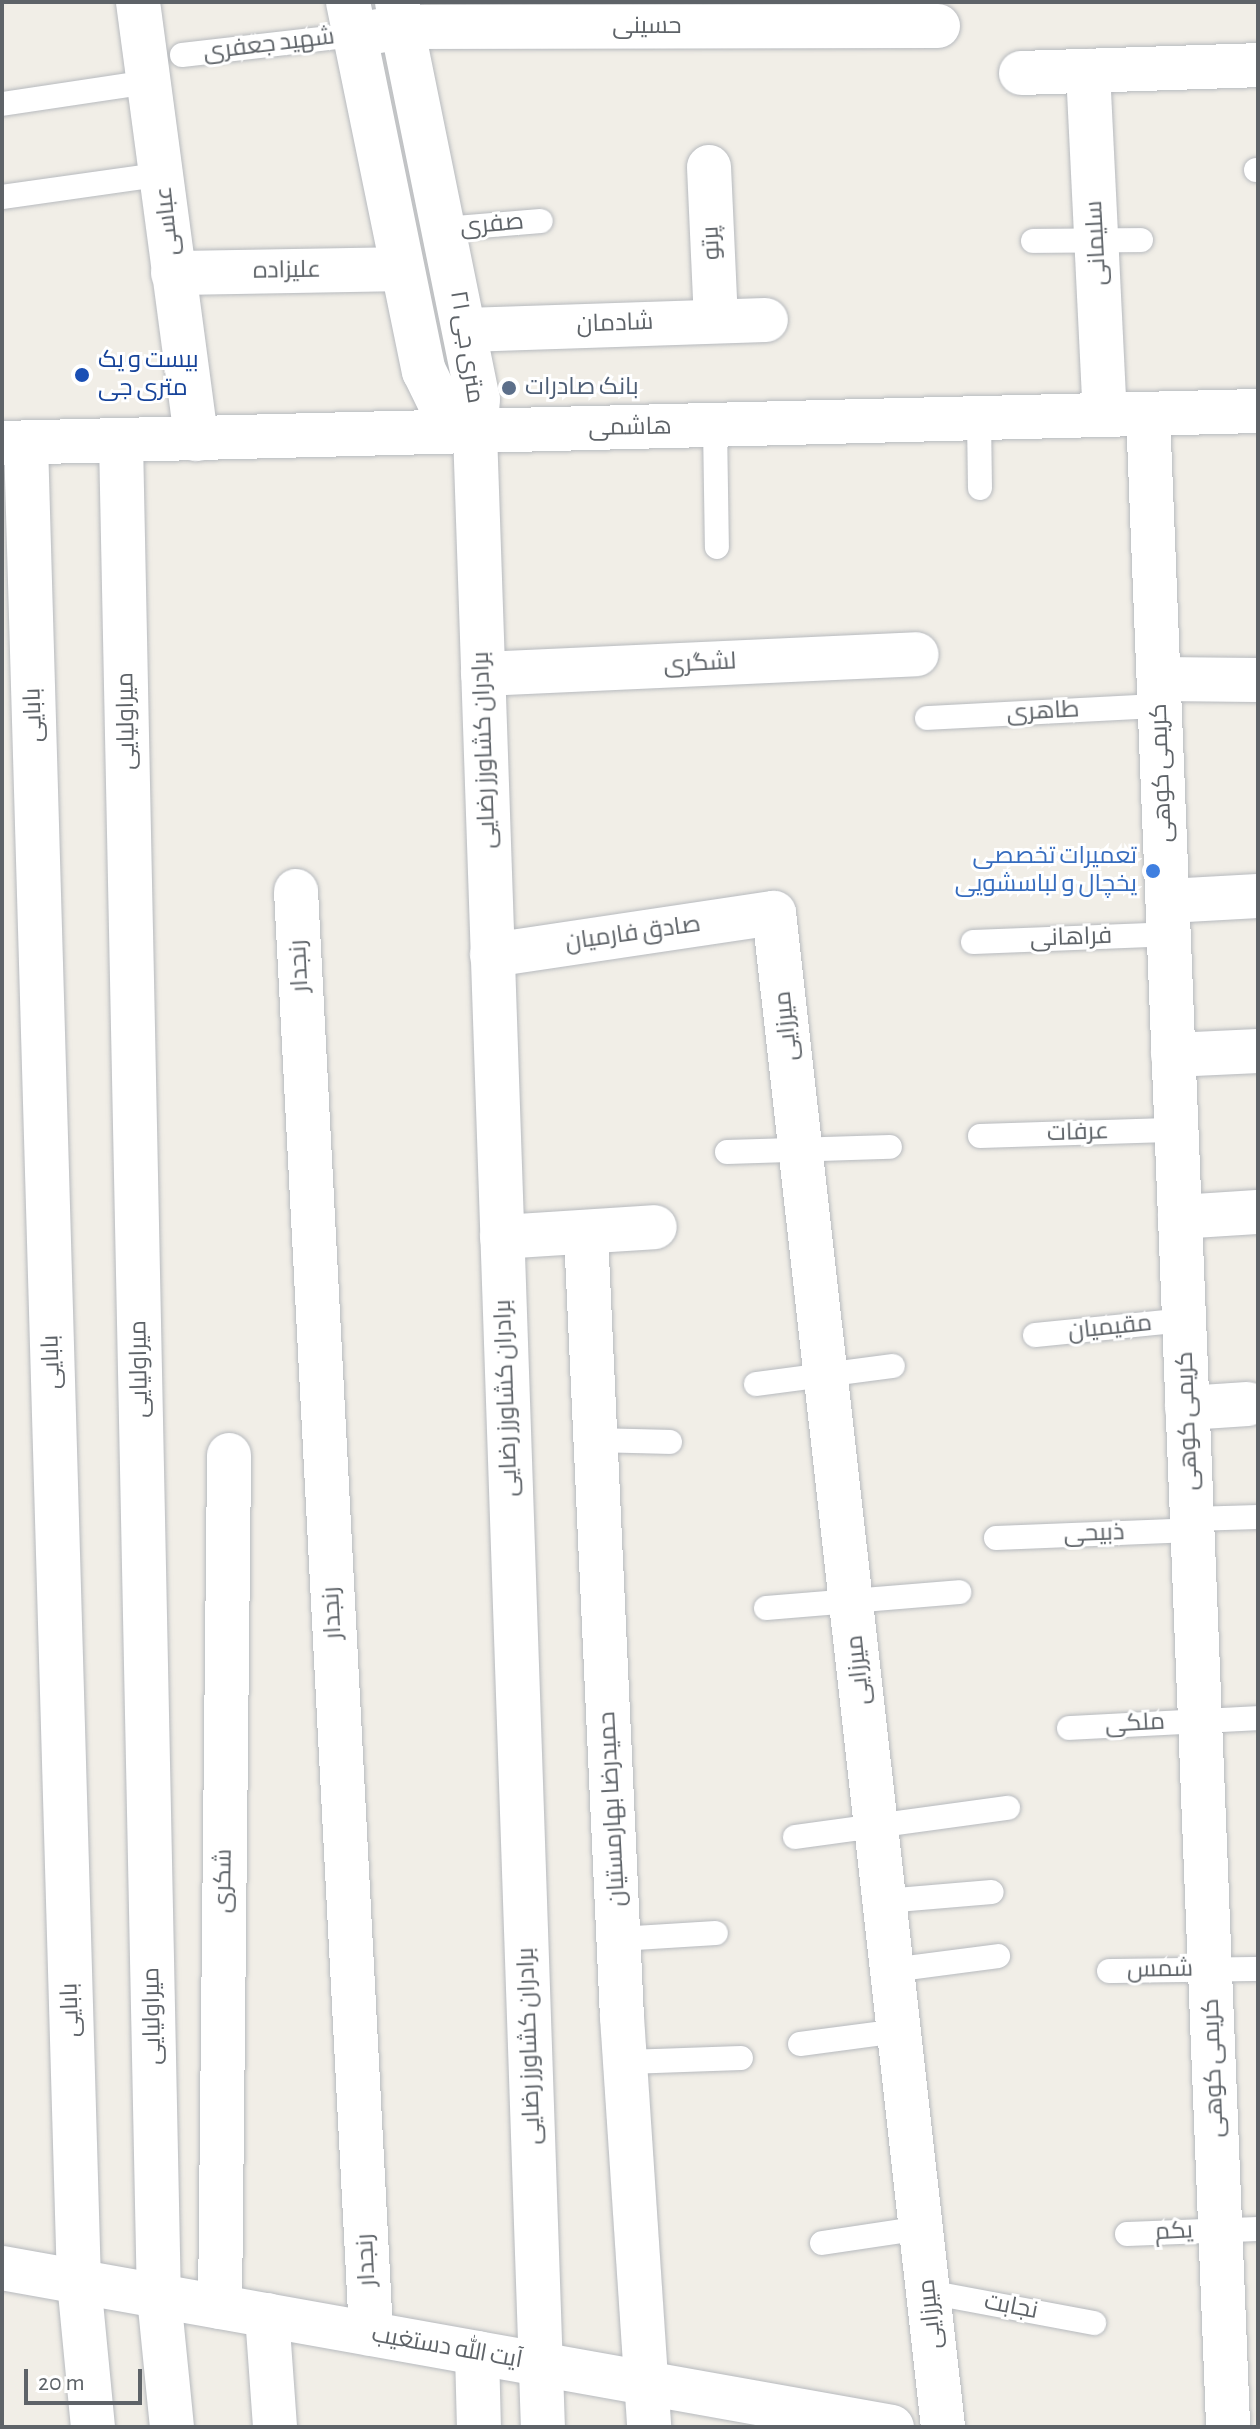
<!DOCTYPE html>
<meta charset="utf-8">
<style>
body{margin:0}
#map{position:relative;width:1260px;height:2429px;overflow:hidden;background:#f1eee7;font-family:"Alegreya Sans",Cairo,sans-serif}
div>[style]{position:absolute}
.roads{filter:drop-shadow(0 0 2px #b7babe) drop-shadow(0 0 2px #b7babe)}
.service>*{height:24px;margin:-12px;padding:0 12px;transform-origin:12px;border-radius:12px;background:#fff}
.minor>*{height:44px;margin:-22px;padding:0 22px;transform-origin:22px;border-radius:22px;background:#fff}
.tertiary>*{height:44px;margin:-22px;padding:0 22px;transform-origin:22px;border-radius:22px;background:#fff}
.secondary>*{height:44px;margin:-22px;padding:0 22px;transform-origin:22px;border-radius:22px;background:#fff}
.dots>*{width:22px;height:22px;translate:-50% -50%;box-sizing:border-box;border:4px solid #fff;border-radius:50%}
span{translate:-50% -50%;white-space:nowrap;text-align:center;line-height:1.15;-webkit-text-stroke:6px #fff;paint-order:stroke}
.street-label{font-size:24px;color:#5e6368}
.transit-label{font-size:24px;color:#164399}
.left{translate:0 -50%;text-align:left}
.service-label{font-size:24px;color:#4e5e75}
.shop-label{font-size:24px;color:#366cbe}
.right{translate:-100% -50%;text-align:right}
.frame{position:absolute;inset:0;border:4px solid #5e6368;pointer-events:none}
.scale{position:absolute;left:24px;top:2369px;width:118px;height:36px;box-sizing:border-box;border:4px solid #5e6368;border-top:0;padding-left:10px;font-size:24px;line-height:28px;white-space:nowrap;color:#5e6368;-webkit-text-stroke:6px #fff;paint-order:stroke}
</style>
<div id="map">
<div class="roads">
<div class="service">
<div style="left:182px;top:55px;width:175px;rotate:-6.6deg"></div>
<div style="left:2px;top:104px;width:149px;rotate:-8.5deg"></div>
<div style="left:1256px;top:170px;width:2px"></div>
<div style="left:2px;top:197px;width:163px;rotate:-8.1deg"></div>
<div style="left:444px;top:229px;width:97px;rotate:-4.7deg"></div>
<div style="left:1033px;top:241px;width:108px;rotate:-0.5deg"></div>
<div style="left:979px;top:418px;width:70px;rotate:89.2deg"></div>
<div style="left:715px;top:426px;width:121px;rotate:89.1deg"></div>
<div style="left:927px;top:718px;width:232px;rotate:-3deg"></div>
<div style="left:973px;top:942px;width:196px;rotate:-2.3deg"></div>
<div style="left:980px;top:1136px;width:196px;rotate:-1.8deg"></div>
<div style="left:727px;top:1152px;width:163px;rotate:-1.8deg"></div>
<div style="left:1035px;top:1335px;width:150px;rotate:-5.7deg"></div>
<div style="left:756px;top:1384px;width:138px;rotate:-7.5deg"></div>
<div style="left:596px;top:1440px;width:74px;rotate:1.5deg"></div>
<div style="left:1192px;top:1519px;width:66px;rotate:-1.7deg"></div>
<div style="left:996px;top:1538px;width:196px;rotate:-2.3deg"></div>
<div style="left:766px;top:1608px;width:194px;rotate:-4.7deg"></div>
<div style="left:1069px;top:1728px;width:189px;rotate:-3deg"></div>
<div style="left:795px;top:1837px;width:215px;rotate:-7.8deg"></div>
<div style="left:885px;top:1901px;width:107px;rotate:-4.8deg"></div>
<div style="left:619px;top:1939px;width:97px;rotate:-3.5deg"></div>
<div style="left:892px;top:1970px;width:107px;rotate:-7.5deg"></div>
<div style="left:1109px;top:1971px;width:149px;rotate:-0.8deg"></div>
<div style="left:800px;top:2044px;width:100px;rotate:-7.5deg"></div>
<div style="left:627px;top:2062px;width:114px;rotate:-2deg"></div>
<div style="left:1127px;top:2234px;width:131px;rotate:-2.2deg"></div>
<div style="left:822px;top:2243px;width:100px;rotate:-8.6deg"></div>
<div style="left:928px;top:2292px;width:169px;rotate:10.6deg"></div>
</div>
<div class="minor">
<div style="left:138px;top:2px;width:441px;rotate:82.4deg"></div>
<div style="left:356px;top:35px;width:47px;rotate:-9.9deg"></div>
<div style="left:402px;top:27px;width:536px;rotate:-0.11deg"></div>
<div style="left:1088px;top:71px;width:344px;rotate:87.2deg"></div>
<div style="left:1021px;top:73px;width:237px;rotate:-1.9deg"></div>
<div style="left:709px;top:167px;width:152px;rotate:87.4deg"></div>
<div style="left:173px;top:273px;width:227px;rotate:-1deg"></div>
<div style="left:465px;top:330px;width:301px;rotate:-1.9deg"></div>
<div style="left:1148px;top:414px;width:2015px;rotate:87.72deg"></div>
<div style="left:475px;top:432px;width:1996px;rotate:88.05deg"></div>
<div style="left:121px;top:441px;width:1856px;rotate:88.83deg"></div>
<div style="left:159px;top:2297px;width:131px;rotate:84.3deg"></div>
<div style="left:26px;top:443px;width:1840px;rotate:88.35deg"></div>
<div style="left:79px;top:2282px;width:146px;rotate:84.5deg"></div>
<div style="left:483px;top:674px;width:434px;rotate:-2.6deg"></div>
<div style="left:1159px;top:679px;width:99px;rotate:0.6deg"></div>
<div style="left:296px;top:891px;width:1445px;rotate:87.02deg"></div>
<div style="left:1168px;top:901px;width:90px;rotate:-3.2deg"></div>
<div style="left:492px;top:955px;width:285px;rotate:-8.5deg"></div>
<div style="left:774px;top:913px;width:1523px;rotate:83.63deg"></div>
<div style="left:1173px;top:1055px;width:85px;rotate:-2.7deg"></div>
<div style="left:1180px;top:1217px;width:78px;rotate:-3.7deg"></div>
<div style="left:586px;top:1234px;width:784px;rotate:87.37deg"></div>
<div style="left:622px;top:2017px;width:411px;rotate:86.2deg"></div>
<div style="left:502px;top:1237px;width:153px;rotate:-3.7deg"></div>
<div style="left:1187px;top:1408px;width:61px;rotate:-3.8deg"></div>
<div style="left:220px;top:2307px;width:852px;rotate:-89.39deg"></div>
<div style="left:267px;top:2315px;width:112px;rotate:85.9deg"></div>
<div style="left:477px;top:2353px;width:74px;rotate:88.5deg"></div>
</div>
<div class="tertiary">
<div style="left:2px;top:2268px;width:904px;rotate:10.13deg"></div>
</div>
<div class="secondary">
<div style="left:348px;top:2px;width:377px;rotate:78.4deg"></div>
<div style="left:424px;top:371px;width:37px;rotate:64deg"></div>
<div style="left:440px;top:404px;width:45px;rotate:38.7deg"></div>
<div style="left:397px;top:2px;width:405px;rotate:78.5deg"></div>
<div style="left:478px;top:399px;width:33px;rotate:95deg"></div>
<div style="left:2px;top:443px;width:1256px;rotate:-1.46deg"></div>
</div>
</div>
<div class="dots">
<div style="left:82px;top:375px;background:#1a4fb4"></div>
<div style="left:509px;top:388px;background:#5c6f8a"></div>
<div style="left:1153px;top:871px;background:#3f7fe0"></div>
</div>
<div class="street-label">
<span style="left:647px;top:27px">حسینی</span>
<span style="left:269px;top:45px;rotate:-7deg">شهید جعفری</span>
<span style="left:168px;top:221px;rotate:-96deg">عباسی</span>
<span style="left:492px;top:225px;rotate:-5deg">صفری</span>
<span style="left:712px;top:243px;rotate:-93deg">پرتو</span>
<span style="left:1097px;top:243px;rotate:-93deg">سلیمانی</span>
<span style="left:287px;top:271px;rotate:-1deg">علیزاده</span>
<span style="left:615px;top:324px;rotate:-2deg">شادمان</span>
<span style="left:466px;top:347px;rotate:81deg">۲۱ متری جی</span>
<span style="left:630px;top:428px;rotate:-1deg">هاشمی</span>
<span style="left:700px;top:664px;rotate:-3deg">لشگری</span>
<span style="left:1043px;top:712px;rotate:-3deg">طاهری</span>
<span style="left:34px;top:715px;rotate:-92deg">بابایی</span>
<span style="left:127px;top:721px;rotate:-91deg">میراولیایی</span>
<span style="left:485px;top:750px;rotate:-92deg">برادران کشاورز رضایی</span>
<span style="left:1162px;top:773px;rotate:-92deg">کریمی کوهی</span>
<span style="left:633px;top:934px;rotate:-8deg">صادق فارمیان</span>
<span style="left:1071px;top:938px;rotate:-2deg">فراهانی</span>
<span style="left:300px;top:966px;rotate:-93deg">رنجدار</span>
<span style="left:787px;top:1026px;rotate:-96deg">میرزایی</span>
<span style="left:1078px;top:1133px;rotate:-2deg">عرفات</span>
<span style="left:1110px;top:1328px;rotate:-6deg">مقیمیان</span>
<span style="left:52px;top:1362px;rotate:-92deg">بابایی</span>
<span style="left:140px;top:1369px;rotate:-91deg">میراولیایی</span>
<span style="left:507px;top:1398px;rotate:-92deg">برادران کشاورز رضایی</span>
<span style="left:1188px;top:1421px;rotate:-92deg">کریمی کوهی</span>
<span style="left:1094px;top:1534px;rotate:-2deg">ذبیحی</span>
<span style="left:333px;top:1613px;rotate:-93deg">رنجدار</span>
<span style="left:859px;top:1670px;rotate:-96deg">میرزایی</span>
<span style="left:1135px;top:1724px;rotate:-3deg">ملکی</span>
<span style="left:613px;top:1809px;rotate:-93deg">حمیدرضا بهارمستیان</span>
<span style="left:224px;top:1881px;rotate:-89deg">شکری</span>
<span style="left:1160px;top:1970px;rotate:-1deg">شمس</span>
<span style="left:71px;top:2010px;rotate:-92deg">بابایی</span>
<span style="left:153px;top:2016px;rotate:-91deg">میراولیایی</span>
<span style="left:530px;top:2046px;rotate:-92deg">برادران کشاورز رضایی</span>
<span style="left:1214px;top:2068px;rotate:-92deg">کریمی کوهی</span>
<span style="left:1174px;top:2232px;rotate:-3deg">یکم</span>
<span style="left:367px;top:2260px;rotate:-93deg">رنجدار</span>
<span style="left:1011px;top:2307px;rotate:11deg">نجابت</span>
<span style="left:931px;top:2314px;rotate:-96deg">میرزایی</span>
<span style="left:447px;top:2348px;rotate:10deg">آیت الله دستغیب</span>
</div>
<div class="transit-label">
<span class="left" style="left:98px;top:375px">بیست و یک<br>متری جی</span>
</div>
<div class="service-label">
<span class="left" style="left:525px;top:388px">بانک صادرات</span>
</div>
<div class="shop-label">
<span class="right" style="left:1137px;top:871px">تعمیرات تخصصی<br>یخچال و لباسشویی</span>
</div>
<div class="frame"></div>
<div class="scale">20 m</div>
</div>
